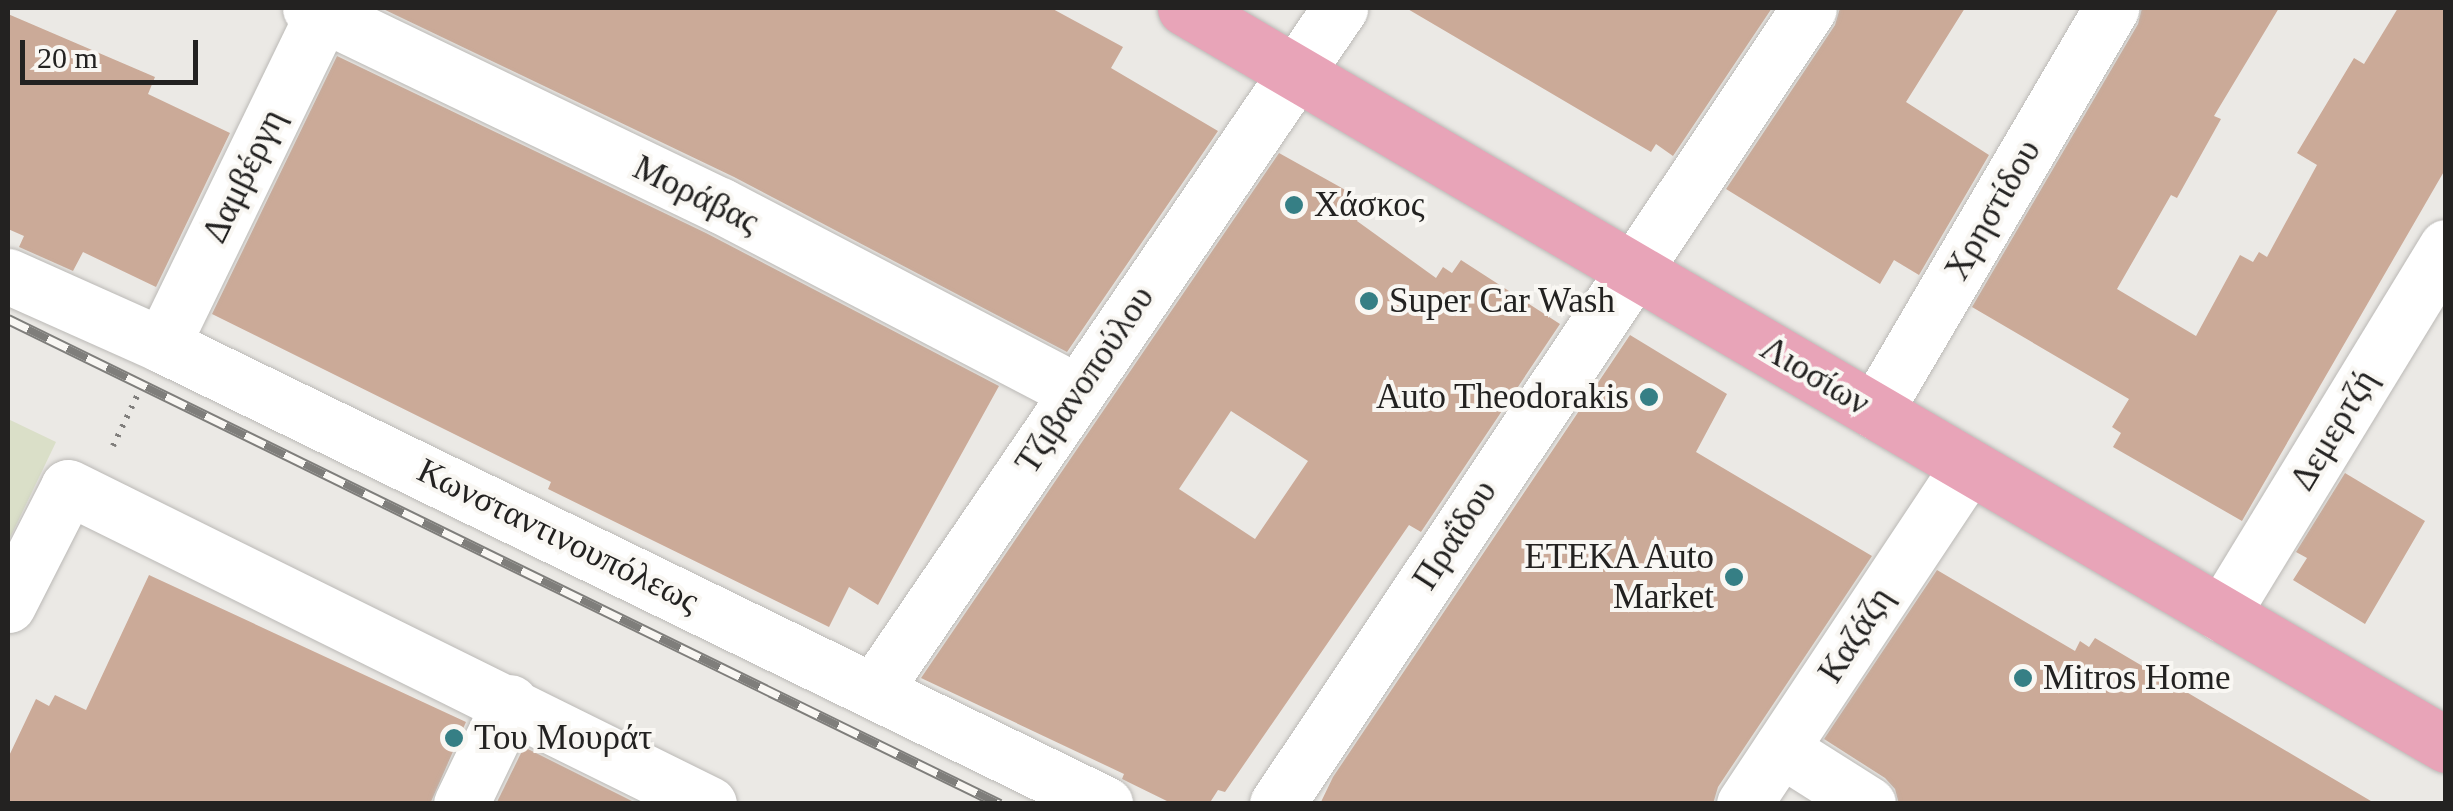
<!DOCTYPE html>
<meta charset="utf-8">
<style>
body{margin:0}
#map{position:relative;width:2453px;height:811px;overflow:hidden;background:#ebe9e5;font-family:Georgia,serif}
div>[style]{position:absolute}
.green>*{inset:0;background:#dadfc8}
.building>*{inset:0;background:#cbaa98}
.path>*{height:6px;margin-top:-3px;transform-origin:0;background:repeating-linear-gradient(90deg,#807e7c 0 2.5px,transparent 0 10.5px)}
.roads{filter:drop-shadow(0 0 2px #bbb9b6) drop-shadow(0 0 2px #bbb9b6)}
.minor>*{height:55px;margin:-27.5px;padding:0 27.5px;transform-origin:27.5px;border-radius:27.5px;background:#fff}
.major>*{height:55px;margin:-27.5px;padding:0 27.5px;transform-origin:27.5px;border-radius:27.5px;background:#e8a4b8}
.rail>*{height:11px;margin-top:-5.5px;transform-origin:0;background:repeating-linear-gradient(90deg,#f9f7f3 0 22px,#7f7e7b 0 44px);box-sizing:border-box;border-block:2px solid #7f7e7b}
.dots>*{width:28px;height:28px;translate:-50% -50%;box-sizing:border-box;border:5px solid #f9f7f3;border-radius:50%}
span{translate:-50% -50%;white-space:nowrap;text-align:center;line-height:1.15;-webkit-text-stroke:8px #f9f7f3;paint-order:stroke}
.street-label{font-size:35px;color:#232221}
.poi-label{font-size:35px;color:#232221}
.left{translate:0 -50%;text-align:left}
.right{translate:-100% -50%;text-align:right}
.frame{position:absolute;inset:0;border:10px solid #232221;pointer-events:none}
.scale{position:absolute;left:20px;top:40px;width:178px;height:45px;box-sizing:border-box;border:5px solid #232221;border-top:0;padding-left:12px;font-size:30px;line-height:35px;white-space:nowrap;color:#232221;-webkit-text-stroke:8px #f9f7f3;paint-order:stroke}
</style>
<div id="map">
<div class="green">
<div style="clip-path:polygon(8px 419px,56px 442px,8px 542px)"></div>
</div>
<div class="building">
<div style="clip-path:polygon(381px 8px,1051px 8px,1123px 47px,1111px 68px,1218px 131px,1067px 352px,734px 177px)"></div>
<div style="clip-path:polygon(1406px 8px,1772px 8px,1673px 156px,1656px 144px,1651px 152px)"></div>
<div style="clip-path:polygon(1840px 8px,1965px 8px,1906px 102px,1989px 155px,1919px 275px,1894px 260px,1880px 284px,1726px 189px,1835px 25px)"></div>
<div style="clip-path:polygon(2142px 8px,2279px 8px,2214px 116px,2221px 119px,2177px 198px,2171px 195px,2117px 289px,2196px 336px,2240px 255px,2253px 262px,2259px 252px,2267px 257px,2317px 165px,2297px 153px,2354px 58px,2364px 64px,2398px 8px,2446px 8px,2446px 168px,2242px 521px,2113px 447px,2121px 433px,2112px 427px,2129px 399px,1972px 307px,2138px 24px)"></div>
<div style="clip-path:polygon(8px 14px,155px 77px,148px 94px,230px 133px,156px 287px,83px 252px,73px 271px,19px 247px,24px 236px,8px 229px)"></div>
<div style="clip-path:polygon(337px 56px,706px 233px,999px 386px,878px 605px,849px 587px,829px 627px,548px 489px,551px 482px,212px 314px)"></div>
<div style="clip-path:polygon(evenodd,1279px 153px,1367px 202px,1357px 221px,1436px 278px,1443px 267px,1452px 273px,1461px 260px,1560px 324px,1421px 532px,1409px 525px,1225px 792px,1218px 790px,1209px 804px,1173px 804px,1122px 779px,1124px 774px,921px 678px,1279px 153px,1231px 411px,1308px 461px,1255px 539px,1179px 489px,1231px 411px)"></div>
<div style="clip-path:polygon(1630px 335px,1727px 394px,1696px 452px,1872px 556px,1718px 787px,1713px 804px,1320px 804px,1333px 777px)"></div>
<div style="clip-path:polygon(2345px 473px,2425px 521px,2365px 624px,2293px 580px,2307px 558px,2296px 552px)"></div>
<div style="clip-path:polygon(1937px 570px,2075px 651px,2080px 641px,2089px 647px,2095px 638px,2376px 804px,1899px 804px,1895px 789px,1885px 778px,1824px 739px)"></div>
<div style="clip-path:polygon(149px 575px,466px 722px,430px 804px,8px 804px,8px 758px,36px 699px,49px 706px,55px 695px,86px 710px)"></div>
<div style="clip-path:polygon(524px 747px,638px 804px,496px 804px)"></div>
</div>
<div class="path">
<div style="left:113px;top:446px;width:58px;rotate:-64.3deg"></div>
</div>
<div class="roads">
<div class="minor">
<div style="left:310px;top:8px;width:455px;rotate:25.7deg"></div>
<div style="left:720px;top:205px;width:403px;rotate:27.6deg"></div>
<div style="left:8px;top:276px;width:169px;rotate:24.1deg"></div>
<div style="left:162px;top:345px;width:1049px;rotate:25.95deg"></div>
<div style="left:162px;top:345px;width:375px;rotate:-64.1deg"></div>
<div style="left:1875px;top:411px;width:467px;rotate:-59.6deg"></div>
<div style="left:8px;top:605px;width:132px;rotate:-63deg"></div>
<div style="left:68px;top:487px;width:715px;rotate:26.31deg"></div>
<div style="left:2222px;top:614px;width:430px;rotate:-58.6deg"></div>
<div style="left:875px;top:689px;width:825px;rotate:-55.67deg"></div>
<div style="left:1781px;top:749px;width:103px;rotate:32.3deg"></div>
<div style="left:461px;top:804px;width:113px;rotate:-64.3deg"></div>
<div style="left:1277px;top:804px;width:957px;rotate:-56.24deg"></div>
<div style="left:1744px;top:804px;width:405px;rotate:-56.4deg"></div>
</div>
<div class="major">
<div style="left:1185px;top:8px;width:1461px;rotate:30.3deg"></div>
</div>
</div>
<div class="rail">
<div style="left:8px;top:319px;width:1104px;rotate:26.05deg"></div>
</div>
<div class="dots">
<div style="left:1294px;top:205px;background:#367f85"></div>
<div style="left:1369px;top:301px;background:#367f85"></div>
<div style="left:1649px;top:397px;background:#367f85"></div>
<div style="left:1734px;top:577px;background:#367f85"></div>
<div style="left:2023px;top:678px;background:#367f85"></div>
<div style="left:454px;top:738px;background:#367f85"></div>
</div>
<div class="street-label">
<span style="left:244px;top:176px;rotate:-64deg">Δαμβέργη</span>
<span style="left:696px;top:195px;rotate:26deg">Μοράβας</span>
<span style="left:1993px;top:210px;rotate:-60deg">Χρηστίδου</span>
<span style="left:1815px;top:376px;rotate:31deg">Λιοσίων</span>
<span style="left:1085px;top:380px;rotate:-56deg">Τζιβανοπούλου</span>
<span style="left:2334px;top:430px;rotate:-59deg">Δεμερτζή</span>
<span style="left:1455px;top:535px;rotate:-57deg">Πραΐδου</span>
<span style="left:558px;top:536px;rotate:26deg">Κωνσταντινουπόλεως</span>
<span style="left:1856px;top:635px;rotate:-57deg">Καζάζη</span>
</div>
<div class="poi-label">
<span class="left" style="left:1314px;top:205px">Χάσκος</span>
<span class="left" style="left:1389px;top:301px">Super Car Wash</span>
<span class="right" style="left:1629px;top:397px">Auto Theodorakis</span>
<span class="right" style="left:1714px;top:577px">ETEKA Auto<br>Market</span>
<span class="left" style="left:2043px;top:678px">Mitros Home</span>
<span class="left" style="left:474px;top:738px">Του Μουράτ</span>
</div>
<div class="frame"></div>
<div class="scale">20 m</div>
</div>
